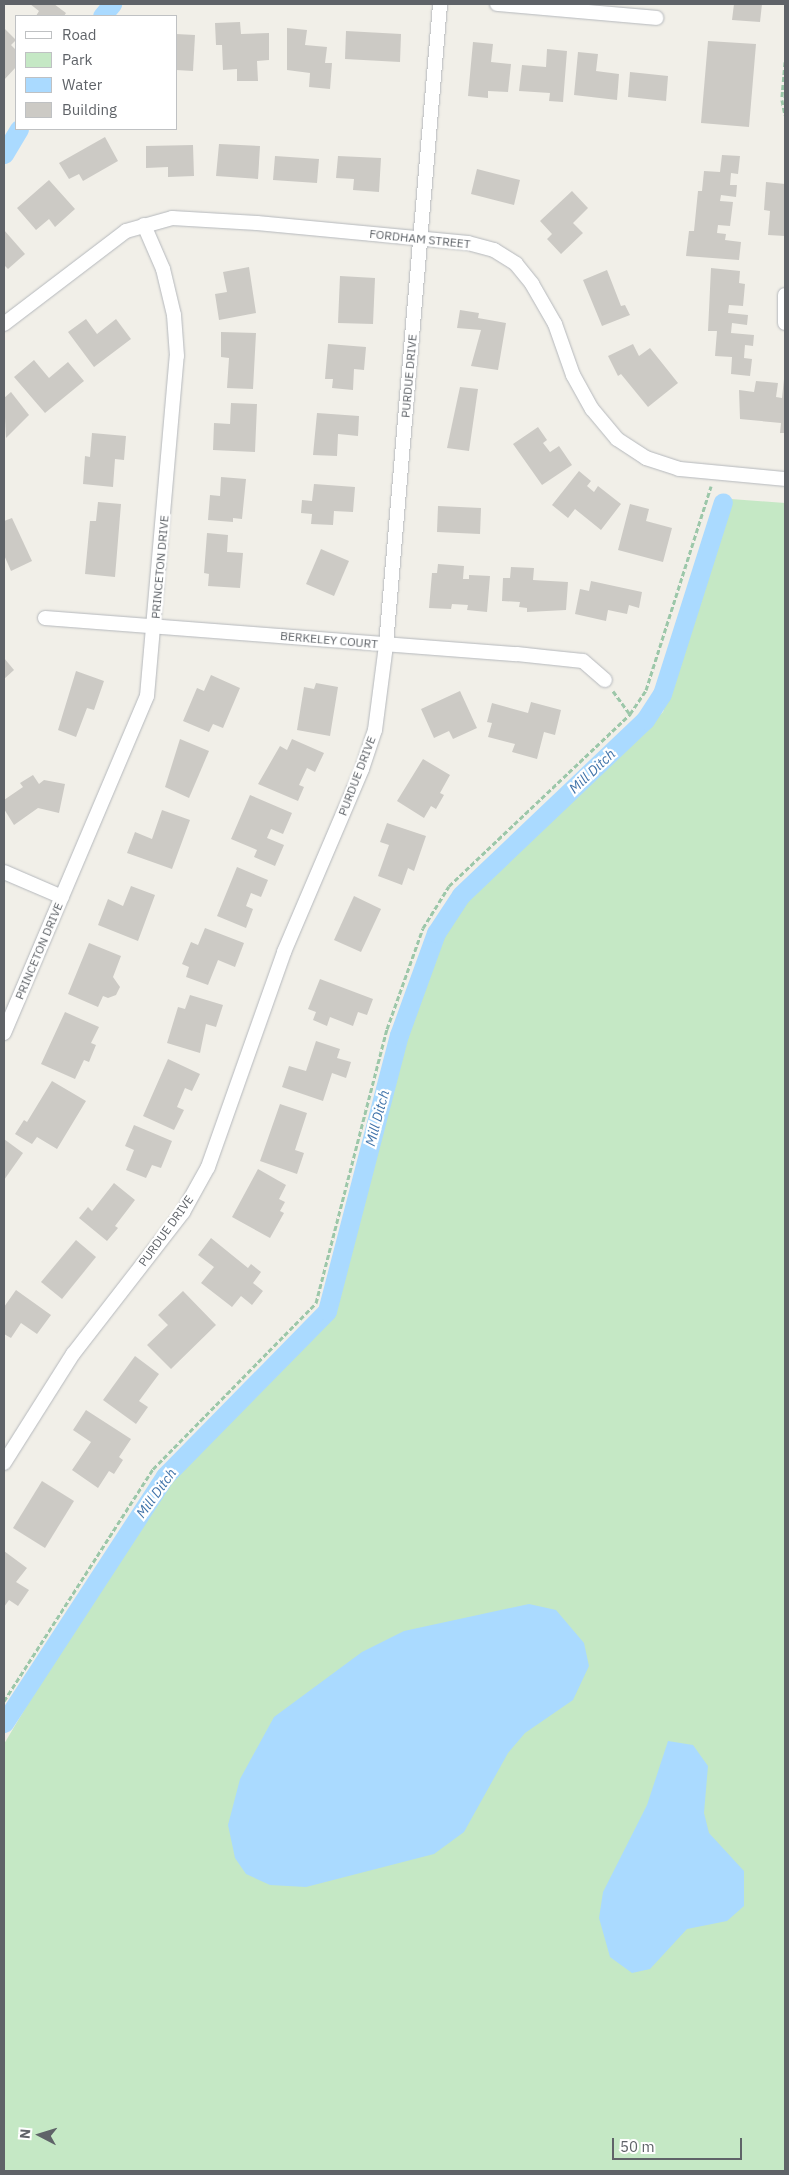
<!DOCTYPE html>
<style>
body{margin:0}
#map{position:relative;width:789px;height:2175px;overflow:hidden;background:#f1efe8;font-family:"IBM Plex Sans",sans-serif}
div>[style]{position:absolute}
.green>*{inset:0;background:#c5e8c5}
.water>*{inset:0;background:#aadaff}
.canal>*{height:19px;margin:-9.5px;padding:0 9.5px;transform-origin:9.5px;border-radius:9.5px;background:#aadaff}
.building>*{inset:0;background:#cccac5}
.path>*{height:3px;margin-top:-1.5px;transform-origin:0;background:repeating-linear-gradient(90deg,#9cc7a9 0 5px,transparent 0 7.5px)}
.roads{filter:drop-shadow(0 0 1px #b5b8bc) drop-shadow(0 0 1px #b5b8bc)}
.minor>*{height:14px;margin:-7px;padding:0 7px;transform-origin:7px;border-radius:7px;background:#fff}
span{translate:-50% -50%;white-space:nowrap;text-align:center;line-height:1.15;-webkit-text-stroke:4.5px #fff;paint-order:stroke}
.street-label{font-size:12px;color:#5f6368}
.water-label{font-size:14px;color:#4174aa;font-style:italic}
.frame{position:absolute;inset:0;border:5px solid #5f6368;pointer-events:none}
.legend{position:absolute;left:15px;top:15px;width:162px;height:115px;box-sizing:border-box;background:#fff;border:1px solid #bfc1c3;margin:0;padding:6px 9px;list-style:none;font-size:15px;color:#5f6368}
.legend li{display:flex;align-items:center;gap:10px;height:25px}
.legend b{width:25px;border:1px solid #bfc1c3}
.north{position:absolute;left:15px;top:2110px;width:50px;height:50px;-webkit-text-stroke:4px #fff;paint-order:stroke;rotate:275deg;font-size:14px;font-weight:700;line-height:20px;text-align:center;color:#5f6368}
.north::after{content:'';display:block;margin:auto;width:18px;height:22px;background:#5f6368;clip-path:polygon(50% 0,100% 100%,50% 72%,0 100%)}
.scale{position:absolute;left:612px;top:2138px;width:130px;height:22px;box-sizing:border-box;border:2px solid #5f6368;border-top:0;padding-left:6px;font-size:15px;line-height:18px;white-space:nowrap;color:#5f6368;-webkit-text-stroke:4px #fff;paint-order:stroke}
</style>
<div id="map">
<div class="green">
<div style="clip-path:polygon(731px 499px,785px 503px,785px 2171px,4px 2171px,4px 1744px,104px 1576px,183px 1464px,337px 1308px,404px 1032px,442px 937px,461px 904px,663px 712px)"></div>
</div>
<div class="water">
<div style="clip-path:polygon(529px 1604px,556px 1610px,584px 1643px,589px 1666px,573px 1700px,525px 1733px,508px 1753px,464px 1832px,434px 1854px,306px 1887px,270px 1885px,246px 1874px,235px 1858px,228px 1825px,240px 1779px,274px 1717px,362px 1652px,404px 1631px)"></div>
<div style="clip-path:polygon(668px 1741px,693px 1745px,708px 1766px,704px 1813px,709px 1833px,744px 1871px,744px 1906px,727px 1921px,687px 1929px,650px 1969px,632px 1973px,610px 1957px,599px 1918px,603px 1892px,647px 1805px)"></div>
</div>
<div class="canal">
<div style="left:102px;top:16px;width:16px;rotate:-50deg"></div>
<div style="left:4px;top:154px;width:29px;rotate:-59deg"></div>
<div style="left:4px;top:1723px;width:295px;rotate:-56.9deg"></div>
<div style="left:165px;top:1476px;width:231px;rotate:-45.5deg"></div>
<div style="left:327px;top:1311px;width:285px;rotate:-75.4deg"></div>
<div style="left:399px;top:1035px;width:109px;rotate:-70.1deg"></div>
<div style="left:436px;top:933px;width:45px;rotate:-56.7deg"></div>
<div style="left:461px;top:895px;width:254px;rotate:-43.6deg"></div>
<div style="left:645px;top:720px;width:31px;rotate:-57deg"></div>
<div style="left:662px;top:694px;width:201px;rotate:-72.4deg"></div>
</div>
<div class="building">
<div style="clip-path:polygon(30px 4px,54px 4px,66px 13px,64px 16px,36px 16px,39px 11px)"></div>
<div style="clip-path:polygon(734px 4px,762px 4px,760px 22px,732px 20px)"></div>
<div style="clip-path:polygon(240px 22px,241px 34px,269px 33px,269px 60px,257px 61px,258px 81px,237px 81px,237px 69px,223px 70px,222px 45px,216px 45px,215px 23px)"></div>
<div style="clip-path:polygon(4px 28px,16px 40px,11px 45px,16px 50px,16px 67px,4px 80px)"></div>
<div style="clip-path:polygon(287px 28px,307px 30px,305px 45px,327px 47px,325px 63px,332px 63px,330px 89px,309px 87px,310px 73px,287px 70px)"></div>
<div style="clip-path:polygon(346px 31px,401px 34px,400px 62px,345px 59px)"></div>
<div style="clip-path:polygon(176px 34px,195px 35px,193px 71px,176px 70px)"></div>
<div style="clip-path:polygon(708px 41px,756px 44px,749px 127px,701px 123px)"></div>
<div style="clip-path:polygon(473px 42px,493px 44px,491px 62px,511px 64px,508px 92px,488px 91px,488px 98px,468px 96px)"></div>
<div style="clip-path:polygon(547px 49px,567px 51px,563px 102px,549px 101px,550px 93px,519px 91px,522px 65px,546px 67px)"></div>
<div style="clip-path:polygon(578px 52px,598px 54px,596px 71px,619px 74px,617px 100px,574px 95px)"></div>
<div style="clip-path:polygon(630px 72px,668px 76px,666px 101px,628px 97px)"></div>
<div style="clip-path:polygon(105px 137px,118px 161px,83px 181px,79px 174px,69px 179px,59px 163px)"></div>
<div style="clip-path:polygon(219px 144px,260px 146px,258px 179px,216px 176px)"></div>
<div style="clip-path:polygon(193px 145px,194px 176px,168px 177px,168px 167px,146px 168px,146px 146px)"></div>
<div style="clip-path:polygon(722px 155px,740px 156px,738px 174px,731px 173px,730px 185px,737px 185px,736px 197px,721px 195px,720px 201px,733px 202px,730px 226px,718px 225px,717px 233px,726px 234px,725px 240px,741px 242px,739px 260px,686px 256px,689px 231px,694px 231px,698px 191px,702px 191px,704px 171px,720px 172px)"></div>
<div style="clip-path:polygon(275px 156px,319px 159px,317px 183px,273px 180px)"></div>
<div style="clip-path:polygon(338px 156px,381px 158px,379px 192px,353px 190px,354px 179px,336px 178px)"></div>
<div style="clip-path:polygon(477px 169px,520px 180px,514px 205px,471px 194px)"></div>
<div style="clip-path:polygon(49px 180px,75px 209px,55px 227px,49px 219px,36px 230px,17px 208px)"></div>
<div style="clip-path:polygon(766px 182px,785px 184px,785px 236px,768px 235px,770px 211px,764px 210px)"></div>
<div style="clip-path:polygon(572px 191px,588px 208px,573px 223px,583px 233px,561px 254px,547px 239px,552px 234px,540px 221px)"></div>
<div style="clip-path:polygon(4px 230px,25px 254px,8px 269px,4px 265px)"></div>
<div style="clip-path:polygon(249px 267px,256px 313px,219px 320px,215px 294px,227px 292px,223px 272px)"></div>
<div style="clip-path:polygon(711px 268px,740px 271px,739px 283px,745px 284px,743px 306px,729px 305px,728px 313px,748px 315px,747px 325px,732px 323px,731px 333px,754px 335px,753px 346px,745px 345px,744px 358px,752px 359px,750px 376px,731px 374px,732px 357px,715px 356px,717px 331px,708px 331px)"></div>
<div style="clip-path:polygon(607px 270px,621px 306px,625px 305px,630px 315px,602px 326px,583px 280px)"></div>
<div style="clip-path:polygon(340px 276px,375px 278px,373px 324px,338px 323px)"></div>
<div style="clip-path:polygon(460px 310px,479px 313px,478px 318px,506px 323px,498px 370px,471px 366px,481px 330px,457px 328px)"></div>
<div style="clip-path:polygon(86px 319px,97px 334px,116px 319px,131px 339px,94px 367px,68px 332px)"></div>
<div style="clip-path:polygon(221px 332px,256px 333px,253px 389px,227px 388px,229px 358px,221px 357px)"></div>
<div style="clip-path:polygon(328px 344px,366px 347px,364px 370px,354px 369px,353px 390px,332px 388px,333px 379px,325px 379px)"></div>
<div style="clip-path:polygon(633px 344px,639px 356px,650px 348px,678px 383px,648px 407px,621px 374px,618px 376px,608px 356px)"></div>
<div style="clip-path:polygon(34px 360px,49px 378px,68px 362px,84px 381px,45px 413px,14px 377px)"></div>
<div style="clip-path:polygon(784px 379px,785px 433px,780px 433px,781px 423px,740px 419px,739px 390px,754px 392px,756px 381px,778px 383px,776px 397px,782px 398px)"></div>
<div style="clip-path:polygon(460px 387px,478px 389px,469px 451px,447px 448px)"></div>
<div style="clip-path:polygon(11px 392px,29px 415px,6px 438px,4px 398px)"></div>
<div style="clip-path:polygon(231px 403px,257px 404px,255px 452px,213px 450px,214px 423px,230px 424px)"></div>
<div style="clip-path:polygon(317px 413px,359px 416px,358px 436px,338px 434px,337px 456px,313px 455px)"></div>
<div style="clip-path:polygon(538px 427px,547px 440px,543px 443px,550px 452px,559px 446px,572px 465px,542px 485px,513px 444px)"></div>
<div style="clip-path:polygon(92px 433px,126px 436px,124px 460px,115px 459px,113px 487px,83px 484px,85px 456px,90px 457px)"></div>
<div style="clip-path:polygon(579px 471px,591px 481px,587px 486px,594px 492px,598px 486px,621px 504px,601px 530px,575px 509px,568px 518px,552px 505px)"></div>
<div style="clip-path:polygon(221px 477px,246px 479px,242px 519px,233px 518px,233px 522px,208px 520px,210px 495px,220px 496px)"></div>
<div style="clip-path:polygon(314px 484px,355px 487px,353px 512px,334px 511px,333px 525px,311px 524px,312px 514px,301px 513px,302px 500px,312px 501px)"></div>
<div style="clip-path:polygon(98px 502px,121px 504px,115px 577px,85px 574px,90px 521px,96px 521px)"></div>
<div style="clip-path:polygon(630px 504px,649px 509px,646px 521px,672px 528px,663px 562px,618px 550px)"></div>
<div style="clip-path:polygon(438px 506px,481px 508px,480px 534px,437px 532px)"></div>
<div style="clip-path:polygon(12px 518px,32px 561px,11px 571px,4px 555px,4px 521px)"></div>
<div style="clip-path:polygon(207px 533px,228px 535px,227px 552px,243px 553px,240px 588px,208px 586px,209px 574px,204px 573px)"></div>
<div style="clip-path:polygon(321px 549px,349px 561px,334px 596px,306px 584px)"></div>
<div style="clip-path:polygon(438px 564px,464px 566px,463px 579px,469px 579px,469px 575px,490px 576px,487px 612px,467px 610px,468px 605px,452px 604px,451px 609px,429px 608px,432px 573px,437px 573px)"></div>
<div style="clip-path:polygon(511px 567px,534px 568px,533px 580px,568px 582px,566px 610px,527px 612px,527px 608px,519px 607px,520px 602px,502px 601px,503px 578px,510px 578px)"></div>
<div style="clip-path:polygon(591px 581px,642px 592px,639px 608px,629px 605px,627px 614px,608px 610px,606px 621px,575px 614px,580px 589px,589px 591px)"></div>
<div style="clip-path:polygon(4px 658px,14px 670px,4px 679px)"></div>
<div style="clip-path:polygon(76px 671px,104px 681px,94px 710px,87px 708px,76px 737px,58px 730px)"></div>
<div style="clip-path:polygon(211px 675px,240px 688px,223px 728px,213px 724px,209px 732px,183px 721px,197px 688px,204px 691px)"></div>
<div style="clip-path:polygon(316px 683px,338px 687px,330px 736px,297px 730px,304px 687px,314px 689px)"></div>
<div style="clip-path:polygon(460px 691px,477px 728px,453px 739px,449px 731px,434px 738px,421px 709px)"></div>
<div style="clip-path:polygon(531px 702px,561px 710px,555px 735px,544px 732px,537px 759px,512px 752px,515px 744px,488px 737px,492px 723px,487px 722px,492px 703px,528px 713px)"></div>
<div style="clip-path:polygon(180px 739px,209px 751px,189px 798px,165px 787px)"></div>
<div style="clip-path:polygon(292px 739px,324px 753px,315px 772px,307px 768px,299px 785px,304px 787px,298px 801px,258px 784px,280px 746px,287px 750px)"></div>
<div style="clip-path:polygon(423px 759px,450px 775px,440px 793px,444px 795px,436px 809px,431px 806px,424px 818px,397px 801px)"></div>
<div style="clip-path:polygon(33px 775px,39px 784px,44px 780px,65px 784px,59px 813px,38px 808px,14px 825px,4px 809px,4px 800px,23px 787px,20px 783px)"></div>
<div style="clip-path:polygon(250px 795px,292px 813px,283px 834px,271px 829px,267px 838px,284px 845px,275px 866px,254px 857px,257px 850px,231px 839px)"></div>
<div style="clip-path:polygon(162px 810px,190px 820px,172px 869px,127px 853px,135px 832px,152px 839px)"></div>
<div style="clip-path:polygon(387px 823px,426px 836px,414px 871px,408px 868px,402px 885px,378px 876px,389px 845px,380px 842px)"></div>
<div style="clip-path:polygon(237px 867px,268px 880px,261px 897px,251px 893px,246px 906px,253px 909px,246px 928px,217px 916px)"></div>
<div style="clip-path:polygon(131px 886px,155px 895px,138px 941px,98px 925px,108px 899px,123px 906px)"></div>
<div style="clip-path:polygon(354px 896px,381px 909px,361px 952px,334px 940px)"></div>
<div style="clip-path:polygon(205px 928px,244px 943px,235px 967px,218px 960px,208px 985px,186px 977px,189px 967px,182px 964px,191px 942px,198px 945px)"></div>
<div style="clip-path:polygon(89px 943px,121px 956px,113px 977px,120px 987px,116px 995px,108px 998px,103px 996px,98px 1007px,68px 994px)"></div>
<div style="clip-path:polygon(320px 979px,373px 999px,367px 1015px,358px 1012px,353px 1026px,330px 1017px,327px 1026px,313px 1020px,316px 1012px,308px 1009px)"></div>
<div style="clip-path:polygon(190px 995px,223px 1005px,216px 1027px,206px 1024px,200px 1053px,167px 1043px,178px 1007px,185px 1009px)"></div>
<div style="clip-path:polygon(65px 1012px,99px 1027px,91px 1043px,96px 1045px,89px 1062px,84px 1060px,75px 1079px,41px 1064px)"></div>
<div style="clip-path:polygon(316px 1041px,340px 1049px,337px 1058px,351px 1062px,346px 1078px,332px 1073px,323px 1101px,282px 1087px,289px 1066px,306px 1071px)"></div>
<div style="clip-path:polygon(168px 1059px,200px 1074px,192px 1091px,185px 1088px,177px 1107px,184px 1110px,174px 1130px,143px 1116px)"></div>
<div style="clip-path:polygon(52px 1081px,86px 1101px,57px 1149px,37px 1137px,32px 1144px,15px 1134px,24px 1120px,27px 1122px)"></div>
<div style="clip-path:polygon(280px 1104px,307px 1113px,295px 1150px,304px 1153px,297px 1174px,260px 1161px)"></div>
<div style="clip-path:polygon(134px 1125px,172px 1141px,161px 1168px,152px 1165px,146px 1178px,126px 1170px,134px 1150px,125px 1146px)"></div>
<div style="clip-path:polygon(4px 1139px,23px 1153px,4px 1180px)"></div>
<div style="clip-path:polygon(258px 1169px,286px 1185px,279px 1199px,285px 1202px,280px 1211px,284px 1213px,270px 1238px,232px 1217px)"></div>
<div style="clip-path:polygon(114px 1183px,135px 1200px,115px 1226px,118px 1228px,107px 1241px,79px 1218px,88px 1207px,92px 1211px)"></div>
<div style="clip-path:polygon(211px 1238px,248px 1268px,251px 1264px,261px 1272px,253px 1283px,263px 1291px,252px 1305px,241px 1296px,232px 1307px,201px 1283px,214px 1267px,198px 1255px)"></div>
<div style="clip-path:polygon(76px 1240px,96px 1257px,62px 1299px,41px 1282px)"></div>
<div style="clip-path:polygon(16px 1290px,51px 1315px,37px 1334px,21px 1323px,11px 1338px,4px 1334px,4px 1307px)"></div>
<div style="clip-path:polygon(183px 1291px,216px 1325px,171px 1369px,147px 1345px,168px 1325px,158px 1315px)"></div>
<div style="clip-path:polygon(135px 1356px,159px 1374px,139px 1401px,148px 1407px,136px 1424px,103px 1400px)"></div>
<div style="clip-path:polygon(86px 1410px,131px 1439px,119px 1457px,123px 1460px,114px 1474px,109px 1471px,98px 1488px,72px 1470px,91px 1442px,73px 1430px)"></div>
<div style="clip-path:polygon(42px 1481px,74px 1501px,45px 1548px,13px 1528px)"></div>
<div style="clip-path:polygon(4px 1551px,27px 1568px,16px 1582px,29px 1590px,18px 1606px,9px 1600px,4px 1607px)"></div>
</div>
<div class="path">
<div style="left:785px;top:62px;width:38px;rotate:95deg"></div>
<div style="left:782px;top:100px;width:15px;rotate:79deg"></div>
<div style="left:613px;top:691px;width:29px;rotate:54deg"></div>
<div style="left:4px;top:1701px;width:276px;rotate:-57.3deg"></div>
<div style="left:153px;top:1469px;width:233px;rotate:-45.5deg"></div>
<div style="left:316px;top:1303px;width:283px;rotate:-75.5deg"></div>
<div style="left:387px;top:1029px;width:107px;rotate:-70.4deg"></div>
<div style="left:423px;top:928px;width:49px;rotate:-58.2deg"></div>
<div style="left:449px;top:886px;width:250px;rotate:-43.5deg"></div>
<div style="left:630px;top:714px;width:29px;rotate:-56deg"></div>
<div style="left:646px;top:690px;width:214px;rotate:-72.3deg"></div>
</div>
<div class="roads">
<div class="minor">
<div style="left:497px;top:4px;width:160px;rotate:5deg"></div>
<div style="left:785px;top:295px;width:28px;rotate:90deg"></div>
<div style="left:4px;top:324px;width:153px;rotate:-37.3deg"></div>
<div style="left:126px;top:231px;width:48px;rotate:-15.8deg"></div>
<div style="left:172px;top:218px;width:85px;rotate:3.4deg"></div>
<div style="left:257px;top:223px;width:212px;rotate:5.4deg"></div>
<div style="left:468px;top:243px;width:27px;rotate:15deg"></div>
<div style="left:494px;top:250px;width:26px;rotate:32deg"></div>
<div style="left:516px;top:264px;width:26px;rotate:51deg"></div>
<div style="left:532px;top:284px;width:46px;rotate:60.1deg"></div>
<div style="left:555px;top:324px;width:54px;rotate:70.6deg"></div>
<div style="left:573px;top:375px;width:39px;rotate:61deg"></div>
<div style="left:592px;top:409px;width:39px;rotate:50deg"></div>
<div style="left:617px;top:439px;width:35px;rotate:33deg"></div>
<div style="left:646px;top:458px;width:35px;rotate:18deg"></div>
<div style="left:679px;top:469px;width:106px;rotate:5.4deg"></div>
<div style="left:45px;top:618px;width:473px;rotate:4.4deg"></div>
<div style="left:517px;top:654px;width:66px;rotate:6.1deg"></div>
<div style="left:583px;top:661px;width:29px;rotate:41deg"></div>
<div style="left:4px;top:872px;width:63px;rotate:23.3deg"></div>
<div style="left:4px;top:1033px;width:366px;rotate:-67deg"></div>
<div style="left:147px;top:696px;width:341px;rotate:-85deg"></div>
<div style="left:177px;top:356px;width:41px;rotate:-94.2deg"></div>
<div style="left:174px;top:315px;width:47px;rotate:-103.4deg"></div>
<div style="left:163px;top:269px;width:48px;rotate:-113.4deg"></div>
<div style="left:4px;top:1463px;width:129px;rotate:-57.7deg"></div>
<div style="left:73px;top:1354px;width:180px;rotate:-52.2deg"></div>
<div style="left:183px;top:1212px;width:51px;rotate:-60.9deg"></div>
<div style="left:208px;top:1167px;width:228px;rotate:-70.5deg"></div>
<div style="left:284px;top:952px;width:199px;rotate:-66.9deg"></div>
<div style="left:362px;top:769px;width:41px;rotate:-71.6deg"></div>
<div style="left:375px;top:730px;width:86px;rotate:-82.6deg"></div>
<div style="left:386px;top:645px;width:643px;rotate:-85.18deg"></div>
</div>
</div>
<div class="street-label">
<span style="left:420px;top:239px;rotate:6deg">FORDHAM STREET</span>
<span style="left:409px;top:376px;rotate:-85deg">PURDUE DRIVE</span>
<span style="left:160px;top:567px;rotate:-85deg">PRINCETON DRIVE</span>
<span style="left:329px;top:640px;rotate:5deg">BERKELEY COURT</span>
<span style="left:357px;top:776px;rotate:-69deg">PURDUE DRIVE</span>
<span style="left:39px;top:951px;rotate:-67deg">PRINCETON DRIVE</span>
<span style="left:166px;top:1231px;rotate:-54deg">PURDUE DRIVE</span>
</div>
<div class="water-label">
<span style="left:592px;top:771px;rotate:-43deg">Mill Ditch</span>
<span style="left:377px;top:1118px;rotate:-75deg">Mill Ditch</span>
<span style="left:156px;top:1493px;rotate:-54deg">Mill Ditch</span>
</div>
<div class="frame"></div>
<ul class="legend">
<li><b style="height:6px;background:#fff"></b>Road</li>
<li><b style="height:14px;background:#c5e8c5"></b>Park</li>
<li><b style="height:14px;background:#aadaff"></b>Water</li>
<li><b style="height:14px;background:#cccac5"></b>Building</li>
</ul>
<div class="north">N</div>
<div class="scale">50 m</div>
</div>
